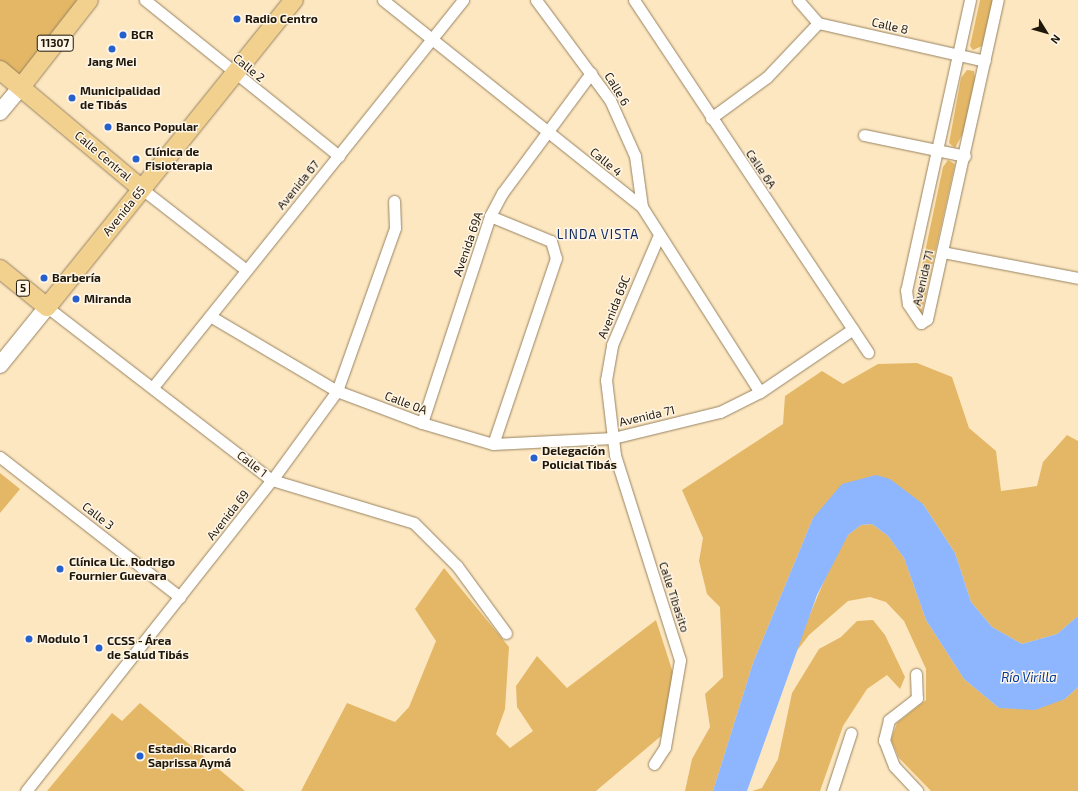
<!DOCTYPE html>
<meta charset="utf-8">
<style>
body{margin:0}
#map{position:relative;width:1078px;height:791px;overflow:hidden;background:#fde7c1;font-family:"Exo 2",sans-serif}
div>[style]{position:absolute}
.green>*{inset:0;background:#e3b766}
.water>*{inset:0;background:#8eb6fe}
.roads{filter:drop-shadow(0 0 1px #978360) drop-shadow(0 0 1px #978360)}
.street>*{height:11px;margin:-5.5px;padding:0 5.5px;transform-origin:5.5px;border-radius:5.5px;background:#fff}
.secondary>*{height:16px;margin:-8px;padding:0 8px;transform-origin:8px;border-radius:8px;background:#fff}
.primary>*{height:18px;margin:-9px;padding:0 9px;transform-origin:9px;border-radius:9px;background:#f2d18f}
.dots>*{width:11px;height:11px;translate:-50% -50%;box-sizing:border-box;border:2px solid #fff6e7;border-radius:50%}
span{translate:-50% -50%;white-space:nowrap;text-align:center;line-height:1.15;-webkit-text-stroke:3px #fff6e7;paint-order:stroke}
.shield-label span{padding:1px 3px;background:#fff6e7;border:1px solid;border-radius:3px;-webkit-text-stroke-width:0}
.shield-label{font-size:11px;color:#1f1709;font-weight:700}
.poi-label{font-size:12px;color:#1f1709;font-weight:700}
.left{translate:0 -50%;text-align:left}
.street-label{font-size:12px;color:#1f1709}
.neighbourhood-label{font-size:13px;color:#0e2a5f;letter-spacing:1px}
.water-label{font-size:13px;color:#01399c;font-style:italic}
.north{position:absolute;left:1026px;top:12px;width:40px;height:40px;-webkit-text-stroke:3px #fff6e7;paint-order:stroke;rotate:127deg;font-size:11px;font-weight:700;line-height:16px;text-align:center;color:#1f1709}
.north::after{content:'';display:block;margin:auto;width:14px;height:18px;background:#1f1709;clip-path:polygon(50% 0,100% 100%,50% 72%,0 100%)}
</style>
<div id="map">
<div class="green">
<div style="clip-path:polygon(0 0,84px 0,20px 78px,0 63px)"></div>
<div style="clip-path:polygon(980px 0,993px 0,982px 46px,973px 50px,970px 46px)"></div>
<div style="clip-path:polygon(967px 70px,974px 71px,975px 79px,963px 133px,955px 148px,949px 143px,961px 78px)"></div>
<div style="clip-path:polygon(948px 160px,955px 164px,921px 316px,914px 304px,943px 167px)"></div>
<div style="clip-path:polygon(917px 363px,952px 377px,969px 428px,996px 451px,1001px 491px,1037px 486px,1043px 462px,1067px 435px,1078px 441px,1078px 616px,1057px 634px,1022px 644px,992px 627px,971px 602px,955px 553px,923px 504px,813px 518px,753px 663px,713px 791px,685px 791px,692px 759px,710px 727px,705px 694px,723px 677px,720px 607px,707px 594px,699px 561px,703px 538px,682px 490px,783px 424px,785px 396px,822px 371px,843px 384px,878px 364px)"></div>
<div style="clip-path:polygon(0 473px,20px 489px,0 513px)"></div>
<div style="clip-path:polygon(872px 524px,888px 536px,904px 558px,926px 620px,964px 679px,999px 708px,1065px 699px,1078px 687px,1078px 791px,931px 791px,899px 758px,891px 740px,897px 723px,926px 700px,926px 669px,904px 621px,886px 602px,870px 597px,848px 601px,809px 635px,792px 657px,835px 555px,848px 535px,861px 525px)"></div>
<div style="clip-path:polygon(444px 568px,509px 647px,505px 709px,496px 734px,510px 748px,533px 731px,517px 707px,516px 686px,537px 656px,567px 688px,656px 620px,674px 676px,661px 736px,596px 791px,301px 791px,347px 703px,395px 722px,409px 707px,436px 641px,415px 609px)"></div>
<div style="clip-path:polygon(873px 620px,885px 635px,905px 677px,900px 689px,887px 675px,867px 689px,843px 726px,820px 791px,752px 791px,762px 788px,778px 759px,792px 693px,819px 649px,841px 637px,857px 621px)"></div>
<div style="clip-path:polygon(140px 703px,245px 791px,47px 791px,112px 713px,122px 721px)"></div>
</div>
<div class="water">
<div style="clip-path:polygon(876px 475px,890px 479px,923px 504px,955px 553px,971px 602px,992px 627px,1022px 644px,1057px 634px,1078px 616px,1078px 687px,1065px 699px,1035px 710px,999px 708px,964px 679px,926px 620px,904px 558px,888px 536px,872px 524px,861px 525px,848px 535px,817px 595px,747px 791px,713px 791px,753px 663px,813px 518px,842px 484px)"></div>
</div>
<div class="roads">
<div class="street">
<div style="left:145px;top:0;width:249px;rotate:38.8deg"></div>
<div style="left:383px;top:0;width:332px;rotate:38.6deg"></div>
<div style="left:642px;top:207px;width:219px;rotate:57.5deg"></div>
<div style="left:536px;top:0;width:124px;rotate:53.5deg"></div>
<div style="left:610px;top:100px;width:61px;rotate:65.9deg"></div>
<div style="left:635px;top:156px;width:51px;rotate:82.2deg"></div>
<div style="left:634px;top:0;width:423px;rotate:56.4deg"></div>
<div style="left:798px;top:0;width:30px;rotate:49deg"></div>
<div style="left:818px;top:23px;width:171px;rotate:12.8deg"></div>
<div style="left:970px;top:0;width:297px;rotate:102.4deg"></div>
<div style="left:906px;top:290px;width:14px;rotate:82deg"></div>
<div style="left:908px;top:304px;width:23px;rotate:56deg"></div>
<div style="left:921px;top:323px;width:7px;rotate:-34deg"></div>
<div style="left:927px;top:319px;width:327px;rotate:-77.5deg"></div>
<div style="left:711px;top:118px;width:69px;rotate:-36.2deg"></div>
<div style="left:767px;top:77px;width:74px;rotate:-46.6deg"></div>
<div style="left:864px;top:135px;width:103px;rotate:11.7deg"></div>
<div style="left:142px;top:189px;width:132px;rotate:37.9deg"></div>
<div style="left:490px;top:216px;width:66px;rotate:22.3deg"></div>
<div style="left:551px;top:241px;width:18px;rotate:74deg"></div>
<div style="left:556px;top:258px;width:196px;rotate:108.7deg"></div>
<div style="left:942px;top:252px;width:138px;rotate:10.8deg"></div>
<div style="left:47px;top:307px;width:284px;rotate:37.6deg"></div>
<div style="left:272px;top:480px;width:148px;rotate:16.8deg"></div>
<div style="left:414px;top:523px;width:61px;rotate:45deg"></div>
<div style="left:457px;top:566px;width:83px;rotate:53.8deg"></div>
<div style="left:210px;top:316px;width:147px;rotate:30.6deg"></div>
<div style="left:337px;top:391px;width:91px;rotate:20.6deg"></div>
<div style="left:422px;top:423px;width:74px;rotate:16.5deg"></div>
<div style="left:493px;top:444px;width:120px;rotate:-2.9deg"></div>
<div style="left:613px;top:438px;width:110px;rotate:-13.7deg"></div>
<div style="left:720px;top:412px;width:45px;rotate:-26.6deg"></div>
<div style="left:760px;top:392px;width:112px;rotate:-34.1deg"></div>
<div style="left:153px;top:387px;width:496px;rotate:-51.3deg"></div>
<div style="left:422px;top:423px;width:218px;rotate:-71.8deg"></div>
<div style="left:490px;top:216px;width:27px;rotate:-62deg"></div>
<div style="left:503px;top:192px;width:148px;rotate:-53.5deg"></div>
<div style="left:0;top:457px;width:228px;rotate:37.9deg"></div>
<div style="left:916px;top:674px;width:24px;rotate:88deg"></div>
<div style="left:917px;top:698px;width:36px;rotate:142deg"></div>
<div style="left:889px;top:720px;width:21px;rotate:104deg"></div>
<div style="left:884px;top:740px;width:28px;rotate:69deg"></div>
<div style="left:894px;top:766px;width:34px;rotate:47deg"></div>
<div style="left:654px;top:764px;width:20px;rotate:-57deg"></div>
<div style="left:665px;top:747px;width:88px;rotate:-80.2deg"></div>
<div style="left:680px;top:660px;width:215px;rotate:-107.6deg"></div>
<div style="left:615px;top:455px;width:76px;rotate:-96.8deg"></div>
<div style="left:606px;top:380px;width:36px;rotate:-80deg"></div>
<div style="left:612px;top:345px;width:117px;rotate:-66.9deg"></div>
<div style="left:26px;top:791px;width:397px;rotate:-51.7deg"></div>
<div style="left:272px;top:480px;width:110px;rotate:-53.9deg"></div>
<div style="left:337px;top:391px;width:173px;rotate:-70.4deg"></div>
<div style="left:395px;top:228px;width:27px;rotate:-92deg"></div>
<div style="left:832px;top:791px;width:61px;rotate:-71.9deg"></div>
</div>
<div class="secondary">
<div style="left:0;top:112px;width:33px;rotate:-50deg"></div>
<div style="left:0;top:365px;width:75px;rotate:-51deg"></div>
</div>
<div class="primary">
<div style="left:0;top:70px;width:185px;rotate:40deg"></div>
<div style="left:21px;top:87px;width:110px;rotate:-52deg"></div>
<div style="left:0;top:269px;width:60px;rotate:39deg"></div>
<div style="left:47px;top:307px;width:394px;rotate:-51.2deg"></div>
</div>
</div>
<div class="dots">
<div style="left:237px;top:19px;background:#2660cd"></div>
<div style="left:123px;top:35px;background:#2660cd"></div>
<div style="left:112px;top:49px;background:#2660cd"></div>
<div style="left:72px;top:98px;background:#2660cd"></div>
<div style="left:108px;top:127px;background:#2660cd"></div>
<div style="left:136px;top:159px;background:#2660cd"></div>
<div style="left:44px;top:278px;background:#2660cd"></div>
<div style="left:76px;top:299px;background:#2660cd"></div>
<div style="left:534px;top:458px;background:#2660cd"></div>
<div style="left:60px;top:569px;background:#2660cd"></div>
<div style="left:29px;top:639px;background:#2660cd"></div>
<div style="left:99px;top:648px;background:#2660cd"></div>
<div style="left:140px;top:756px;background:#2660cd"></div>
</div>
<div class="shield-label">
<span style="left:55px;top:43px">11307</span>
<span style="left:23px;top:288px">5</span>
</div>
<div class="poi-label">
<span class="left" style="left:245px;top:19px">Radio Centro</span>
<span class="left" style="left:131px;top:35px">BCR</span>
<span style="left:112px;top:62px">Jang Mei</span>
<span class="left" style="left:80px;top:98px">Municipalidad<br>de Tibás</span>
<span class="left" style="left:116px;top:127px">Banco Popular</span>
<span class="left" style="left:145px;top:159px">Clínica de<br>Fisioterapia</span>
<span class="left" style="left:52px;top:278px">Barbería</span>
<span class="left" style="left:84px;top:299px">Miranda</span>
<span class="left" style="left:542px;top:458px">Delegación<br>Policial Tibás</span>
<span class="left" style="left:69px;top:569px">Clínica Lic. Rodrigo<br>Fournier Guevara</span>
<span class="left" style="left:37px;top:639px">Modulo 1</span>
<span class="left" style="left:107px;top:648px">CCSS - Área<br>de Salud Tibás</span>
<span class="left" style="left:148px;top:756px">Estadio Ricardo<br>Saprissa Aymá</span>
</div>
<div class="street-label">
<span style="left:890px;top:26px;rotate:13deg">Calle 8</span>
<span style="left:249px;top:68px;rotate:39deg">Calle 2</span>
<span style="left:617px;top:89px;rotate:59deg">Calle 6</span>
<span style="left:103px;top:156px;rotate:40deg">Calle Central</span>
<span style="left:606px;top:162px;rotate:39deg">Calle 4</span>
<span style="left:761px;top:169px;rotate:56deg">Calle 6A</span>
<span style="left:298px;top:185px;rotate:-51deg">Avenida 67</span>
<span style="left:124px;top:211px;rotate:-51deg">Avenida 65</span>
<span style="left:468px;top:244px;rotate:-71deg">Avenida 69A</span>
<span style="left:923px;top:278px;rotate:-77deg">Avenida 71</span>
<span style="left:614px;top:307px;rotate:-68deg">Avenida 69C</span>
<span style="left:406px;top:403px;rotate:21deg">Calle 0A</span>
<span style="left:647px;top:416px;rotate:-13deg">Avenida 71</span>
<span style="left:252px;top:464px;rotate:38deg">Calle 1</span>
<span style="left:228px;top:515px;rotate:-52deg">Avenida 69</span>
<span style="left:98px;top:516px;rotate:38deg">Calle 3</span>
<span style="left:674px;top:597px;rotate:72deg">Calle Tibasito</span>
</div>
<div class="neighbourhood-label">
<span style="left:598px;top:234px">LINDA VISTA</span>
</div>
<div class="water-label">
<span style="left:1029px;top:677px">Río Virilla</span>
</div>
<div class="north">N</div>
</div>
